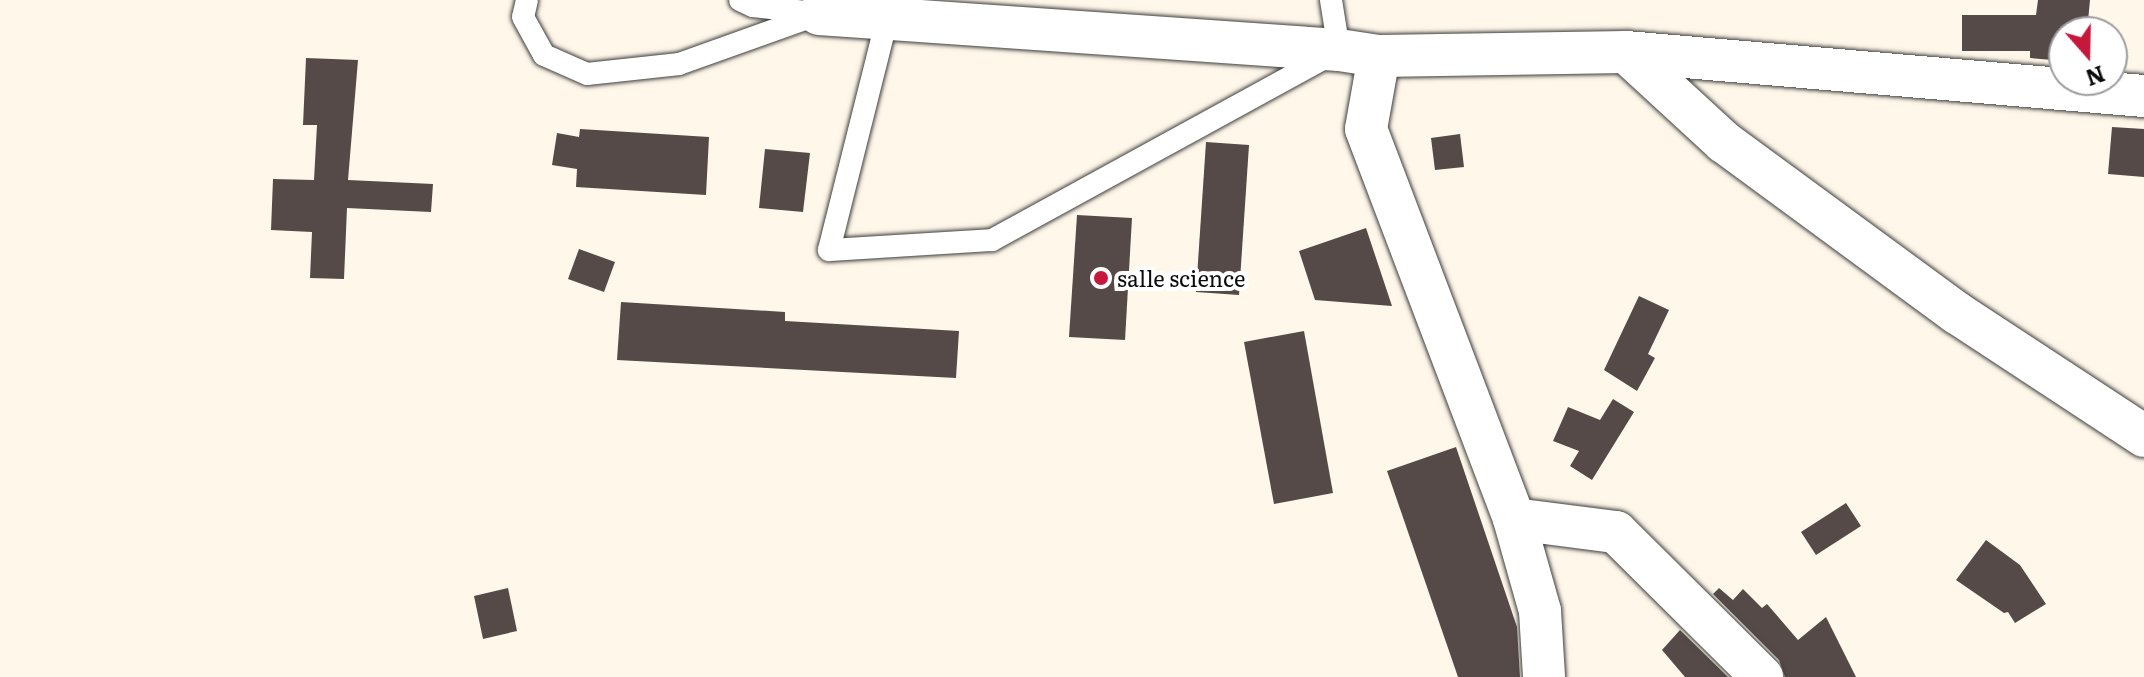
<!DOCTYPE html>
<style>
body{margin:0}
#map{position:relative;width:2144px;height:677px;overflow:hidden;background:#fff7e9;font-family:Literata,serif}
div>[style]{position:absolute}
.building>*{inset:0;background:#554a47}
.roads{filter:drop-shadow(0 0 2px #3e3e3e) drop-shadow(0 0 2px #3e3e3e)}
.service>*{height:22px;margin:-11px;padding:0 11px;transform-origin:11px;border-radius:11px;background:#fff}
.minor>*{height:42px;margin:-21px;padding:0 21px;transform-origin:21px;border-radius:21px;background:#fff}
.dots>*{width:22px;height:22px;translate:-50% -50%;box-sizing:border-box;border:4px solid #fff;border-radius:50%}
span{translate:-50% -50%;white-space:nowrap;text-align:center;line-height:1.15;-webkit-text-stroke:8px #fff;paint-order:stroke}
.poi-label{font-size:22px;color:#0b0b0b}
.left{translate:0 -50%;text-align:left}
.north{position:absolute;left:2048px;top:16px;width:80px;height:80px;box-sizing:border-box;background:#fff;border:2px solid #9d9d9d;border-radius:50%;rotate:160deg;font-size:22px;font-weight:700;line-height:32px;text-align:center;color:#0b0b0b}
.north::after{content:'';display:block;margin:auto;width:28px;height:36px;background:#c6183d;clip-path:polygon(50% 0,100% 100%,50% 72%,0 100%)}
</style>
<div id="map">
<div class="building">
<div style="clip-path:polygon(2038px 0,2090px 0,2087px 32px,2064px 32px,2064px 61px,2030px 58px,2030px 51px,1962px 51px,1962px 15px,2036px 15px)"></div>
<div style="clip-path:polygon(306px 58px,358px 60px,348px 180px,433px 184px,431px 212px,347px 208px,344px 279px,310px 278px,312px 232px,271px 230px,273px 179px,314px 180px,317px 125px,303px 125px)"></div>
<div style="clip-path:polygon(2112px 127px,2144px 129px,2144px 177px,2108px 174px)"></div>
<div style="clip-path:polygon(580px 129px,709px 137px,706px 195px,576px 187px,577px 169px,552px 165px,557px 133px,579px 137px)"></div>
<div style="clip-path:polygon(1460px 134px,1464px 167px,1435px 170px,1431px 138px)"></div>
<div style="clip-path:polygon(1206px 142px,1249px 145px,1239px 295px,1196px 292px)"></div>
<div style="clip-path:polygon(765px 149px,810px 153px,803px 212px,759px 208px)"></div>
<div style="clip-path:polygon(1077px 215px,1132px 218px,1125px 340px,1069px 337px)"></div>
<div style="clip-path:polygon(1366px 228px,1392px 306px,1315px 300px,1299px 251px)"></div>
<div style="clip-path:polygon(579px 249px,615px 262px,604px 292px,568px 279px)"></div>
<div style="clip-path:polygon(1639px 296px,1669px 310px,1648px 354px,1655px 358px,1637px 391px,1604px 370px)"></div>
<div style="clip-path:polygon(621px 302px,785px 312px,785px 321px,959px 331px,956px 378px,617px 360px)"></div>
<div style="clip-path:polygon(1304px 331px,1333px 493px,1274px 504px,1244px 342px)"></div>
<div style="clip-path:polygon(1613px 399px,1634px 412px,1592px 480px,1570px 466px,1579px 451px,1553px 441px,1568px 407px,1600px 420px)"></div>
<div style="clip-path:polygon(1456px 447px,1517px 627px,1520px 677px,1458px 677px,1387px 471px)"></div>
<div style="clip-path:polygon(1846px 503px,1861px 526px,1816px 555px,1801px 532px)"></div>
<div style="clip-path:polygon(1986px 540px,2020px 565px,2046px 604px,2015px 623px,2008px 612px,2004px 613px,1956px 580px)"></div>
<div style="clip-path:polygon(508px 588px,517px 631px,483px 639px,474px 596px)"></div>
<div style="clip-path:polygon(1719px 588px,1733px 600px,1743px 589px,1762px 608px,1767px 604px,1798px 640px,1826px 617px,1856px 677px,1785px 677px,1779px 660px,1713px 594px)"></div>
<div style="clip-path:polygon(1680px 630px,1728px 677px,1685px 677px,1662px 650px)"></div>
</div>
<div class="roads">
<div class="service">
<div style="left:527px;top:0;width:17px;rotate:103deg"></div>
<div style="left:523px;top:17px;width:43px;rotate:61.1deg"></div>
<div style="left:544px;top:55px;width:47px;rotate:23.8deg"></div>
<div style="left:587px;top:74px;width:93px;rotate:-6.2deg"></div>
<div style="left:679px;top:64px;width:149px;rotate:-19.7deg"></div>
<div style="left:740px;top:0;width:14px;rotate:25deg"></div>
<div style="left:753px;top:6px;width:61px;rotate:6.5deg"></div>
<div style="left:887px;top:19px;width:238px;rotate:104.1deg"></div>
<div style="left:829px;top:250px;width:163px;rotate:-3.5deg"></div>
<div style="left:992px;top:240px;width:396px;rotate:-28.7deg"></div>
<div style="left:1339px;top:50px;width:51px;rotate:-99.1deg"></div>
</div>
<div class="minor">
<div style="left:819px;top:14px;width:521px;rotate:3.96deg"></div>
<div style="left:1339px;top:50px;width:40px;rotate:8.5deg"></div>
<div style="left:1379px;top:56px;width:247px;rotate:-0.9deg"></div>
<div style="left:1626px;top:52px;width:520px;rotate:4.86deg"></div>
<div style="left:1626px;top:52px;width:133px;rotate:42.6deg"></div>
<div style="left:1724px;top:142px;width:289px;rotate:36.3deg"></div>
<div style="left:1957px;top:313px;width:224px;rotate:33.3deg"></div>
<div style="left:1379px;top:56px;width:74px;rotate:100.1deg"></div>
<div style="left:1366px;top:129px;width:417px;rotate:69.2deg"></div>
<div style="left:1514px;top:519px;width:103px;rotate:7.3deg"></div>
<div style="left:1616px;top:532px;width:206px;rotate:44.8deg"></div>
<div style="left:1514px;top:519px;width:96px;rotate:74.2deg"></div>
<div style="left:1540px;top:611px;width:66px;rotate:86.5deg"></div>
</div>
</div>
<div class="dots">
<div style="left:1101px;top:278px;background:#c6183d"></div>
</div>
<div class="poi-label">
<span class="left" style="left:1117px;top:278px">salle science</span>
</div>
<div class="north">N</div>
</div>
